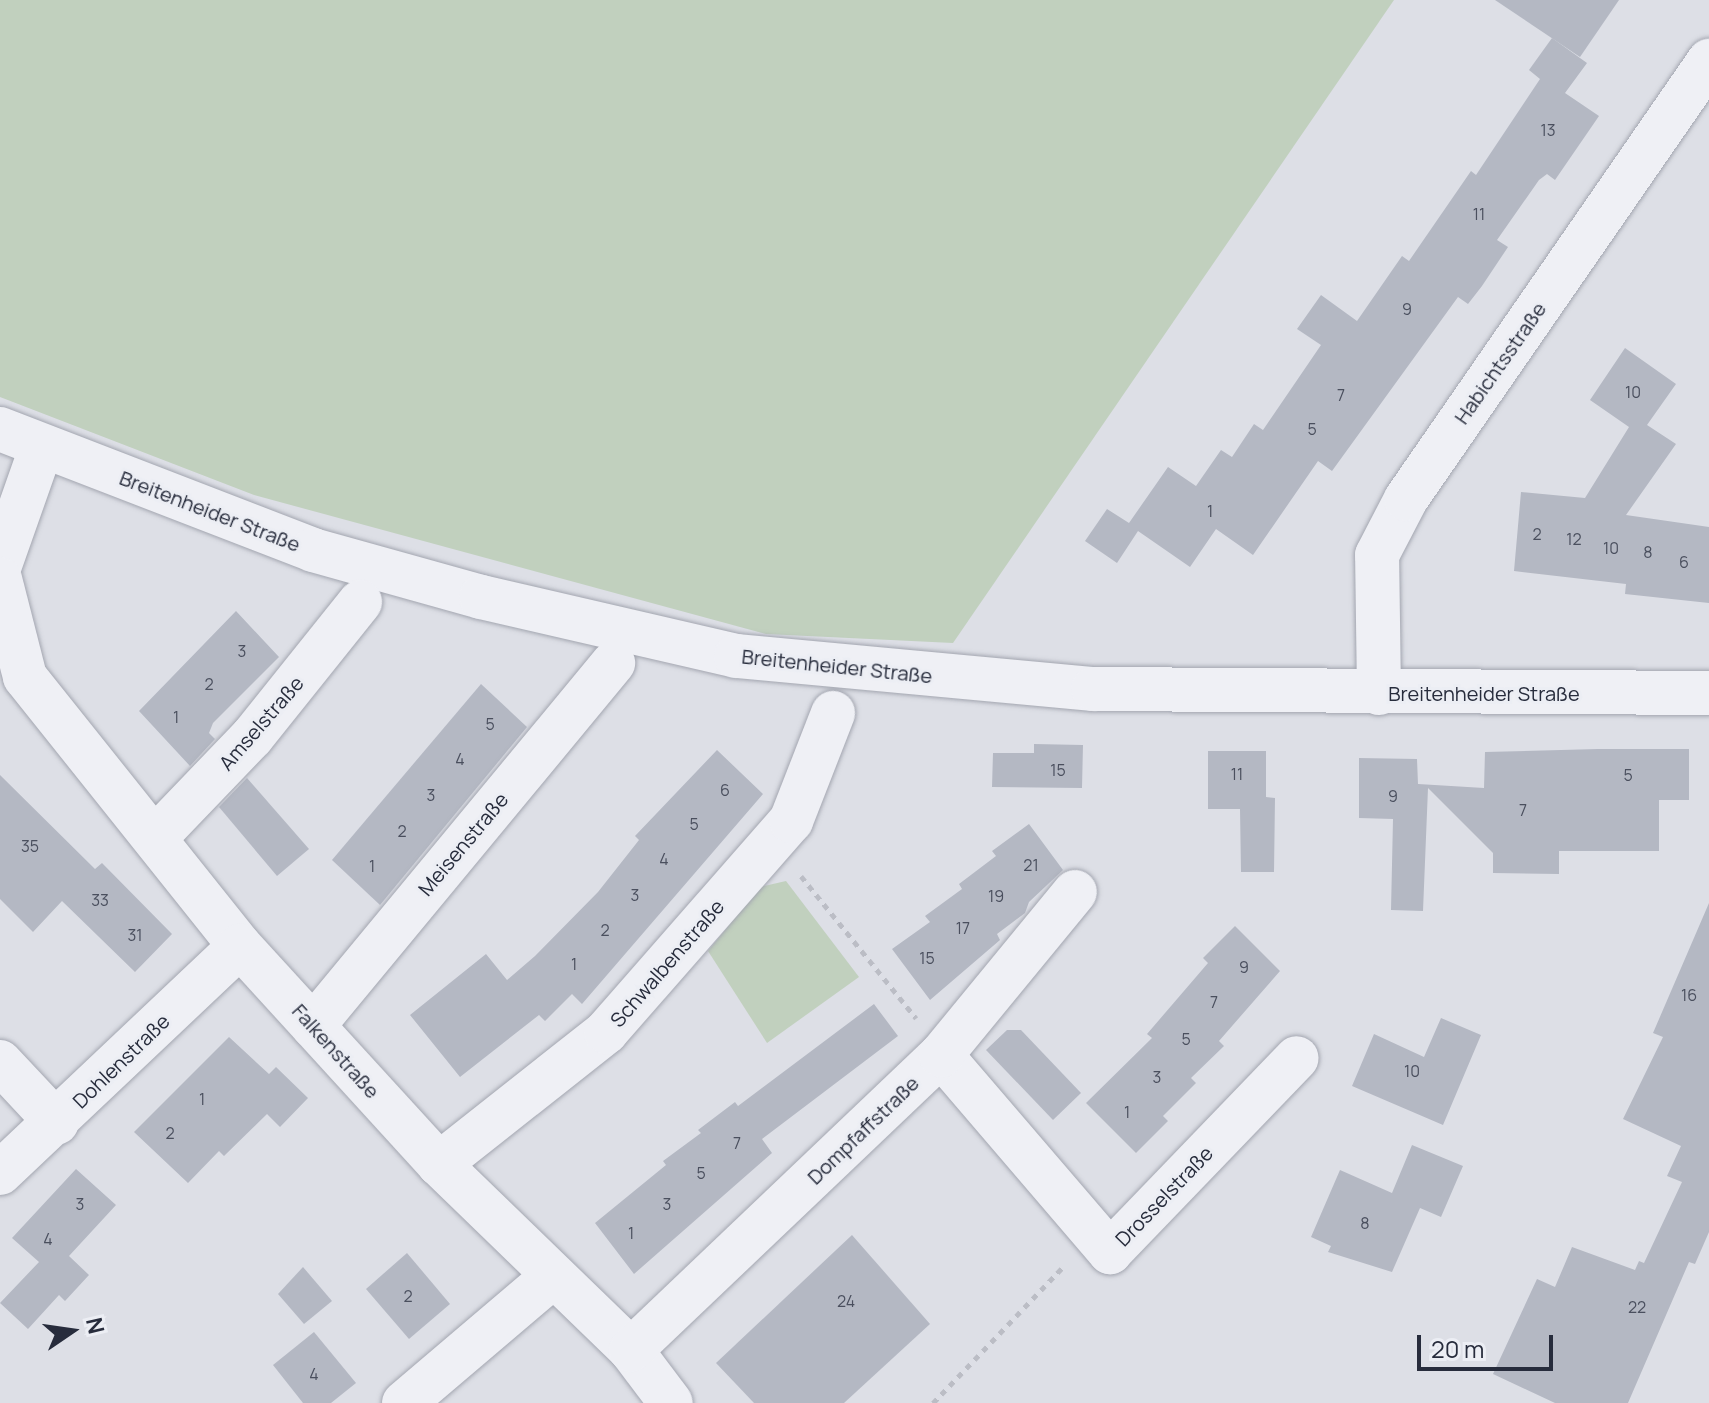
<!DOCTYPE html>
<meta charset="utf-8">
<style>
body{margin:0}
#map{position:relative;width:1709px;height:1403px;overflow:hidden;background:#dddfe6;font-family:Manrope,sans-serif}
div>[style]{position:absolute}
.green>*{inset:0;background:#c1d0be}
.building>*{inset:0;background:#b4b8c3}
.path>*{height:5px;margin-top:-2.5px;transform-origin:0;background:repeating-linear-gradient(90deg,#bbbdc5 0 6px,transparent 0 12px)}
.roads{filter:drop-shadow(0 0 2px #a3a6b0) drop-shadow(0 0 2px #a3a6b0)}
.minor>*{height:44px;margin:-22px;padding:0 22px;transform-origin:22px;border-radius:22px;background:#eff0f5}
span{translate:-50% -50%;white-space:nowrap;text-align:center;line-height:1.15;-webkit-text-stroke:6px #eceef4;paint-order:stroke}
.number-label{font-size:16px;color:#4a4f5e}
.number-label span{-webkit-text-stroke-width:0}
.street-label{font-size:20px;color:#272c3c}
.north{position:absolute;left:32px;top:1291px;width:80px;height:80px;-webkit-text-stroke:6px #eceef4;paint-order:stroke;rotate:77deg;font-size:22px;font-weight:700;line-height:32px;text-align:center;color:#272c3c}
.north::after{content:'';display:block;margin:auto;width:28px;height:36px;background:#272c3c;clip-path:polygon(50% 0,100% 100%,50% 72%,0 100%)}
.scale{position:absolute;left:1417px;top:1335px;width:136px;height:36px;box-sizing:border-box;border:4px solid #272c3c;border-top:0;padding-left:10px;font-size:24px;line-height:28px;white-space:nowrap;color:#272c3c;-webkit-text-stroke:6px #eceef4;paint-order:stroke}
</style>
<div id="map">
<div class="green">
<div style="clip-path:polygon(0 0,1394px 0,953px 643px,766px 634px,254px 495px,0 397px)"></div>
<div style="clip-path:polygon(786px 881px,859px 977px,767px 1043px,708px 951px,760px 887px)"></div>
</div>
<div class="building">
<div style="clip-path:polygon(1495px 0,1619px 0,1580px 57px)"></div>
<div style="clip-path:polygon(1552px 38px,1587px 63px,1565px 93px,1599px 116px,1555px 180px,1547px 174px,1539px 180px,1497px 240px,1508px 247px,1482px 286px,1468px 304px,1458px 297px,1332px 471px,1318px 461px,1253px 555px,1216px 529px,1190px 567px,1138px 531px,1117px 563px,1085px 541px,1107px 509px,1129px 523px,1168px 467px,1196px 486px,1221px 450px,1232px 457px,1254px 424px,1263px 430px,1321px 345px,1297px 329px,1321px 295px,1357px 321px,1402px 256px,1409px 261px,1471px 171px,1476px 175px,1540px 79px,1529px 70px)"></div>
<div style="clip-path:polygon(1625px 348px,1676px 384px,1647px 425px,1676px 444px,1626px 515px,1709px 527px,1709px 603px,1625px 594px,1626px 584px,1514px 571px,1521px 492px,1585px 498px,1629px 427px,1590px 400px)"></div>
<div style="clip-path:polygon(236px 611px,279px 657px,213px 723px,209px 733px,215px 739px,190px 766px,139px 711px)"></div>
<div style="clip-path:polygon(481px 684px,527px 727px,380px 905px,332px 860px)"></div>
<div style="clip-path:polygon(1034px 744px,1083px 745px,1082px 788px,992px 787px,993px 753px,1034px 753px)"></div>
<div style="clip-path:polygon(1598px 749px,1689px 749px,1689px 800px,1659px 800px,1659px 851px,1559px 851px,1559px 874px,1493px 873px,1493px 853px,1428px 788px,1423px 911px,1391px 910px,1393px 819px,1359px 818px,1359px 758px,1417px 759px,1418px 784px,1484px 788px,1485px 752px)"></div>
<div style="clip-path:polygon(717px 750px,763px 794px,582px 1004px,572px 994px,545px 1021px,539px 1015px,460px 1077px,410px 1015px,486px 954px,507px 980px,535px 956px,598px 892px,639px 840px,635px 836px)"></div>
<div style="clip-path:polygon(1208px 751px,1266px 751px,1266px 797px,1275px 798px,1274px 872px,1241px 872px,1240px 809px,1208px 809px)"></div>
<div style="clip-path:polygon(0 775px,95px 869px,102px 863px,172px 934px,135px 972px,62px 901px,33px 932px,0 899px)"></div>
<div style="clip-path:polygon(247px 778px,309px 849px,277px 876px,219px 807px)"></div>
<div style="clip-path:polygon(1029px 824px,1063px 870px,1029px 902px,1025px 913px,997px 934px,1000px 940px,930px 1000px,892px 949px,930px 922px,925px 916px,962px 889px,959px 884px,996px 856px,992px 851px)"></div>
<div style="clip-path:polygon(1709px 903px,1709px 1232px,1695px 1264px,1689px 1262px,1628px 1403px,1555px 1403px,1493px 1374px,1537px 1279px,1555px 1287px,1572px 1247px,1635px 1270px,1639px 1261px,1644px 1263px,1682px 1182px,1667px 1176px,1681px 1146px,1623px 1119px,1663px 1037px,1653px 1033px)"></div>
<div style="clip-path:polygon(1235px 926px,1280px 971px,1219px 1041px,1224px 1046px,1191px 1078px,1196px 1083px,1163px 1116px,1168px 1121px,1136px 1153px,1086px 1103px,1152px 1038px,1147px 1034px,1208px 963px,1203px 958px)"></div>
<div style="clip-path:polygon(874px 1004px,898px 1036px,762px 1139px,772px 1153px,634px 1274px,595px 1223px,666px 1165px,663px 1161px,701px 1133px,698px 1130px,735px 1102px,738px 1106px)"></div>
<div style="clip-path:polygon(1441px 1018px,1481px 1035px,1443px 1125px,1352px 1086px,1374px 1034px,1424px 1057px)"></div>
<div style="clip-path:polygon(1007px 1030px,1021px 1030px,1081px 1093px,1053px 1120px,986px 1050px)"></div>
<div style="clip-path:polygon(229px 1037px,269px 1074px,276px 1067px,308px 1098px,280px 1127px,267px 1114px,224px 1156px,219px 1151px,188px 1183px,134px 1132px)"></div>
<div style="clip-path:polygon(1412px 1145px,1463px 1166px,1441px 1217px,1420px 1208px,1392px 1272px,1328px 1252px,1331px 1246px,1311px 1237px,1340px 1170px,1392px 1193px)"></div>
<div style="clip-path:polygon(76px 1169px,116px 1205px,69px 1256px,89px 1275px,65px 1301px,59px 1295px,28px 1329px,0 1303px,39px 1262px,12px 1238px)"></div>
<div style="clip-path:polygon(852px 1235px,930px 1324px,844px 1403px,754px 1403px,716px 1363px)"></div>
<div style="clip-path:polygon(407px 1253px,450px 1304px,409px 1339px,366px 1289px)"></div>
<div style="clip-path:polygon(303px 1267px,332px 1301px,304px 1324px,278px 1294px)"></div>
<div style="clip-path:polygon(314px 1332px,356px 1383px,331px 1403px,303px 1403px,273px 1365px)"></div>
</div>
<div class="path">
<div style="left:801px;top:876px;width:183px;rotate:51deg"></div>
<div style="left:933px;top:1403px;width:191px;rotate:-46.3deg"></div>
</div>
<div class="roads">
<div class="minor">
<div style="left:0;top:429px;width:336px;rotate:21.1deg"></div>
<div style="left:313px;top:550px;width:174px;rotate:15.6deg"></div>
<div style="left:481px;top:597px;width:262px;rotate:13deg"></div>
<div style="left:736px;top:656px;width:359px;rotate:5.3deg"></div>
<div style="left:1093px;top:689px;width:616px;rotate:0.37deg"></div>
<div style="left:0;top:565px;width:126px;rotate:-70.6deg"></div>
<div style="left:0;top:579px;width:101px;rotate:75.7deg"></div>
<div style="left:25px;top:677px;width:344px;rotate:51.4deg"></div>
<div style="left:240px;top:946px;width:295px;rotate:47.6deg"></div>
<div style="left:439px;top:1164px;width:267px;rotate:44.1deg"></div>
<div style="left:631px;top:1350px;width:66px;rotate:53deg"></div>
<div style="left:1379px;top:693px;width:138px;rotate:-90.8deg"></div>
<div style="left:1377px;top:555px;width:63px;rotate:-62.6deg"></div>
<div style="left:1406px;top:499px;width:533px;rotate:-55.33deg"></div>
<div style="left:155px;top:838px;width:140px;rotate:-46.2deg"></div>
<div style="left:252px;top:737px;width:173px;rotate:-51.3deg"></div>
<div style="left:313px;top:1026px;width:471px;rotate:-50.4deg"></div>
<div style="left:941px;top:1055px;width:260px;rotate:49.4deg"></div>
<div style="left:1110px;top:1252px;width:269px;rotate:-46.1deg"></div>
<div style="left:0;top:1062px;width:83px;rotate:46.9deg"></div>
<div style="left:439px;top:1164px;width:213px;rotate:-38.3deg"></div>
<div style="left:606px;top:1032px;width:281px;rotate:-48.8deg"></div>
<div style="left:791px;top:821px;width:116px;rotate:-68.7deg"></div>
<div style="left:0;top:1173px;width:330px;rotate:-43.4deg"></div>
<div style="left:631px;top:1350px;width:428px;rotate:-43.6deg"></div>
<div style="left:941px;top:1055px;width:211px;rotate:-50.6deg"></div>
<div style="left:404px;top:1403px;width:193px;rotate:-40.4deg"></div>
</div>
</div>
<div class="number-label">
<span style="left:1548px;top:130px">13</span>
<span style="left:1479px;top:214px">11</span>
<span style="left:1407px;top:309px">9</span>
<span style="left:1633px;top:392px">10</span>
<span style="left:1341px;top:395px">7</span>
<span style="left:1312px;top:429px">5</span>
<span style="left:1210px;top:511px">1</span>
<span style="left:1537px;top:534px">2</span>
<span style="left:1574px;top:539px">12</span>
<span style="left:1611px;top:548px">10</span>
<span style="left:1648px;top:552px">8</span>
<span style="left:1684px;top:562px">6</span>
<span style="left:242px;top:651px">3</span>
<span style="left:209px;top:684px">2</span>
<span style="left:176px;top:717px">1</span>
<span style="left:490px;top:724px">5</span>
<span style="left:460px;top:759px">4</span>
<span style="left:1058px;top:770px">15</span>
<span style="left:1237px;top:774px">11</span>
<span style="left:1628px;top:775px">5</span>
<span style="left:725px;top:790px">6</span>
<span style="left:431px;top:795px">3</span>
<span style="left:1393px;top:796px">9</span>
<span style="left:1523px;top:810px">7</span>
<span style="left:694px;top:824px">5</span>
<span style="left:402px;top:831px">2</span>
<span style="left:30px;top:846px">35</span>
<span style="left:664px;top:859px">4</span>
<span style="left:1031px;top:865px">21</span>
<span style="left:372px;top:866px">1</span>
<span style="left:635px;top:895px">3</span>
<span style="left:996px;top:896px">19</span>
<span style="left:100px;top:900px">33</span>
<span style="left:963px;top:928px">17</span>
<span style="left:605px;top:930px">2</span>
<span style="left:135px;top:935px">31</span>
<span style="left:927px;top:958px">15</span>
<span style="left:574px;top:964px">1</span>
<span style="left:1244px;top:967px">9</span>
<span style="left:1689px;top:995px">16</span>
<span style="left:1214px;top:1002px">7</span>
<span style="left:1186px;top:1039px">5</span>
<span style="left:1412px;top:1071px">10</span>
<span style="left:1157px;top:1077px">3</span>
<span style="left:202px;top:1099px">1</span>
<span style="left:1127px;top:1112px">1</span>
<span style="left:170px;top:1133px">2</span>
<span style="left:737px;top:1143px">7</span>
<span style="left:701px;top:1173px">5</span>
<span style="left:80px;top:1204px">3</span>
<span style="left:667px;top:1204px">3</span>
<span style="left:1365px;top:1223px">8</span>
<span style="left:631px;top:1233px">1</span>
<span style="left:48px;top:1239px">4</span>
<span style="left:408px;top:1296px">2</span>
<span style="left:846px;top:1301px">24</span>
<span style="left:1637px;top:1307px">22</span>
<span style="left:314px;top:1374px">4</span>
</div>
<div class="street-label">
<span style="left:1500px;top:363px;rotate:-55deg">Habichtsstraße</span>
<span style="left:210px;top:511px;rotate:21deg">Breitenheider Straße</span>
<span style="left:837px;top:666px;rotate:6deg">Breitenheider Straße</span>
<span style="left:1484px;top:693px">Breitenheider Straße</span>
<span style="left:261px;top:723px;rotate:-49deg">Amselstraße</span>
<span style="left:463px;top:844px;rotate:-50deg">Meisenstraße</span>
<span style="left:667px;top:963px;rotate:-49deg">Schwalbenstraße</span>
<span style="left:336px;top:1051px;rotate:48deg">Falkenstraße</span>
<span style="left:121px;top:1061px;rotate:-44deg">Dohlenstraße</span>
<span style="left:863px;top:1130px;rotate:-44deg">Dompfaffstraße</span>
<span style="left:1164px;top:1196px;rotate:-46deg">Drosselstraße</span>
</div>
<div class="north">N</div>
<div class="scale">20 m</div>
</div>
